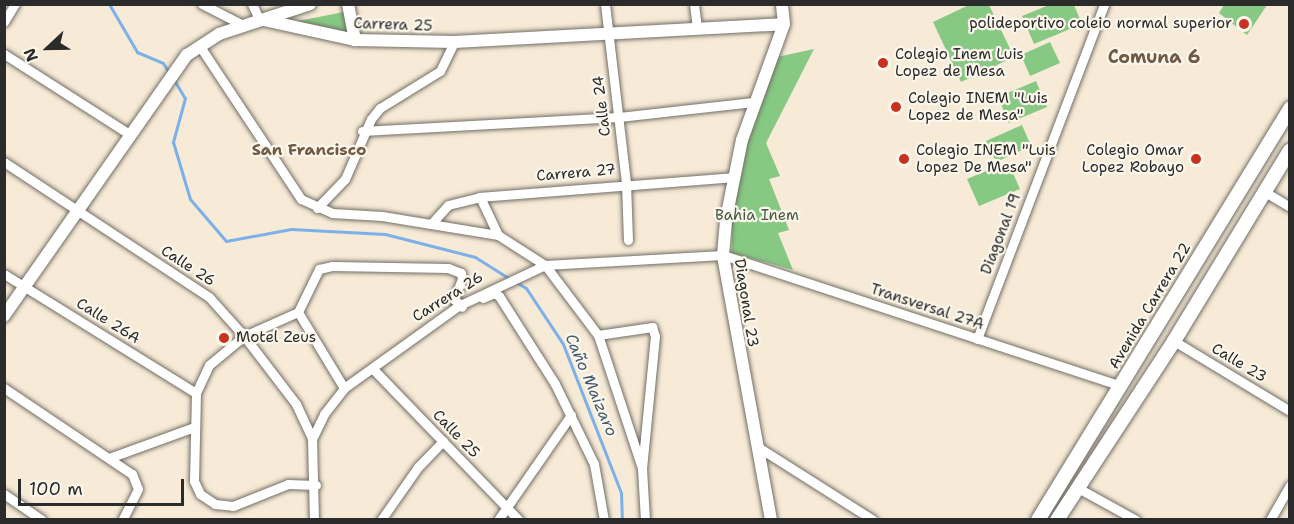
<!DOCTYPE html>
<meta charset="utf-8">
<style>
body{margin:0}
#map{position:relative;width:1294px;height:524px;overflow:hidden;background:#f7ead6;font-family:"Shantell Sans",sans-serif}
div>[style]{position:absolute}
.green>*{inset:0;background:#87c982}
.stream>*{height:3px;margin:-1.5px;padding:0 1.5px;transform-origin:1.5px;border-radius:1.5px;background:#7bb0e9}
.roads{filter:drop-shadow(0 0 2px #726e67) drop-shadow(0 0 2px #726e67)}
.street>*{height:9px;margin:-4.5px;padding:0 4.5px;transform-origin:4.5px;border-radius:4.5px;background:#fff}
.secondary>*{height:12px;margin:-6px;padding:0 6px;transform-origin:6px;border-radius:6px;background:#fff}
.primary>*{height:14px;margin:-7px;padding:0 7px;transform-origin:7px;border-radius:7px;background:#fff}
.dots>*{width:16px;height:16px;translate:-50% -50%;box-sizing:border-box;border:3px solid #fbf7ec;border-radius:50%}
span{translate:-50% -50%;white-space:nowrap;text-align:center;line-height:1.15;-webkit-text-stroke:4.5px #fbf7ec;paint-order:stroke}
.poi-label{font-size:15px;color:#2b2b2b}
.right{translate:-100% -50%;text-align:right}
.left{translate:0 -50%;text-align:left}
.street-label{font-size:15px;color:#2b2b2b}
.park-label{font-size:15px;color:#475a45}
.neighbourhood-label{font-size:16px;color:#715a44;font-weight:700}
.water-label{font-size:16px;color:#475a6e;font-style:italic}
.quarter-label{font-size:18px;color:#715a44;font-weight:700}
.frame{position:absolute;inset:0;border:6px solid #2b2b2b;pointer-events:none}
.north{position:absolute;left:18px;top:18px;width:60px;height:60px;-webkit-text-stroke:4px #fbf7ec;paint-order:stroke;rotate:248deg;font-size:16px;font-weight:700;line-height:24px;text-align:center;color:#2b2b2b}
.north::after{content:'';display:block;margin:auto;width:21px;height:27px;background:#2b2b2b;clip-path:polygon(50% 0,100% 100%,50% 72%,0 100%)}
.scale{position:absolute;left:18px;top:479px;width:166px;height:27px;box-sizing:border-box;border:3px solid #2b2b2b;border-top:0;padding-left:8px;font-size:18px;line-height:21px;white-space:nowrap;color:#2b2b2b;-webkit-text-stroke:4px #fbf7ec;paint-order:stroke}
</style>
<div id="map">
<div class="green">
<div style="clip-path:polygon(969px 5px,989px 5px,1014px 57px,961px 82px,933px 22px)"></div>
<div style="clip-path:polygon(1049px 5px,1074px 5px,1082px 24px,1034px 44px,1022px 16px)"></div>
<div style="clip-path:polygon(1224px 5px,1224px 4px,1267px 5px,1247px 35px,1219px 13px)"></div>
<div style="clip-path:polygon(344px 12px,349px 35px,288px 23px)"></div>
<div style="clip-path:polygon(1050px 42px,1060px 63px,1030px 76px,1021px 55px)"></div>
<div style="clip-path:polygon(814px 49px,766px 143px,780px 176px,769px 179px,789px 230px,778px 233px,793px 270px,732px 253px,732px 221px,746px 140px,777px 57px)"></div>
<div style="clip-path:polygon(1036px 81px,1047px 107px,1009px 123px,998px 97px)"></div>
<div style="clip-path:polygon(1022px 125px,1031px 146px,996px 162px,986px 141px)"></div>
<div style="clip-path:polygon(1008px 162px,1020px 189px,979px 206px,967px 179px)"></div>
</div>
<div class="stream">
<div style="left:109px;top:4px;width:56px;rotate:59.7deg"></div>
<div style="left:137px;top:52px;width:28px;rotate:23deg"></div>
<div style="left:163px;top:63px;width:13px;rotate:58deg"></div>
<div style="left:174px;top:80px;width:21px;rotate:59deg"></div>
<div style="left:185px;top:98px;width:46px;rotate:105.3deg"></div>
<div style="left:173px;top:142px;width:59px;rotate:73.4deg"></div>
<div style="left:190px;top:199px;width:55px;rotate:49.4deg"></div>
<div style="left:226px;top:241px;width:66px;rotate:-10.5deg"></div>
<div style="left:291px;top:229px;width:94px;rotate:3deg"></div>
<div style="left:385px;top:234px;width:93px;rotate:14.3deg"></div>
<div style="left:475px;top:257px;width:41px;rotate:32.2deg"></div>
<div style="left:516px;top:282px;width:12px;rotate:31deg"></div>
<div style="left:526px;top:288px;width:67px;rotate:56.5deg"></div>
<div style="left:563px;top:344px;width:160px;rotate:68.7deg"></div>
<div style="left:621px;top:493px;width:27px;rotate:88deg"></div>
</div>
<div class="roads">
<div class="street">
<div style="left:202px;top:4px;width:46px;rotate:27.1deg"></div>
<div style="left:252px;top:4px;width:17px;rotate:65deg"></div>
<div style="left:605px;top:4px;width:180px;rotate:83.3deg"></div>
<div style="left:626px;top:183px;width:57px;rotate:88deg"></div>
<div style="left:694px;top:4px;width:24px;rotate:83deg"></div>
<div style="left:4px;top:22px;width:21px;rotate:-59deg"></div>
<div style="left:199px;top:45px;width:185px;rotate:56.5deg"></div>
<div style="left:301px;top:199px;width:34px;rotate:24deg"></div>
<div style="left:332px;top:213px;width:50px;rotate:3.4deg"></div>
<div style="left:382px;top:216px;width:118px;rotate:9.3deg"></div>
<div style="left:498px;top:235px;width:56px;rotate:32.6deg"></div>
<div style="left:545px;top:265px;width:88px;rotate:52.9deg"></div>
<div style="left:598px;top:335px;width:140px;rotate:71.7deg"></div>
<div style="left:4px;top:54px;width:148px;rotate:32.6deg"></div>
<div style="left:362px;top:131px;width:257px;rotate:-3.1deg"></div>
<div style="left:619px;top:117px;width:135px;rotate:-6.4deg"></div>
<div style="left:4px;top:162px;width:245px;rotate:33.4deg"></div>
<div style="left:209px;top:297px;width:52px;rotate:48.1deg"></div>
<div style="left:244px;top:336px;width:86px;rotate:52.6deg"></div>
<div style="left:296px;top:404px;width:38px;rotate:65deg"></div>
<div style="left:1265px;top:192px;width:29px;rotate:31deg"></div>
<div style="left:480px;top:197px;width:42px;rotate:64.7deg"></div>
<div style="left:317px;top:208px;width:40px;rotate:-46deg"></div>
<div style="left:345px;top:179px;width:65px;rotate:-66.6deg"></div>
<div style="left:371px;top:119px;width:14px;rotate:-51deg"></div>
<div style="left:380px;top:108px;width:70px;rotate:-31.7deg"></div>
<div style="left:440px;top:71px;width:32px;rotate:-64deg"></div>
<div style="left:431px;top:224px;width:25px;rotate:-48deg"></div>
<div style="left:448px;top:205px;width:33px;rotate:-14deg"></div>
<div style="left:480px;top:197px;width:255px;rotate:-4.5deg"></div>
<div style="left:4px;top:274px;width:226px;rotate:31.8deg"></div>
<div style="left:483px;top:298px;width:12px;rotate:-24deg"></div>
<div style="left:494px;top:293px;width:6px;rotate:31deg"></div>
<div style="left:499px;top:296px;width:104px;rotate:57.5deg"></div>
<div style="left:555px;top:384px;width:89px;rotate:64deg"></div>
<div style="left:594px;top:464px;width:57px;rotate:79.9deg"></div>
<div style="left:298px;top:312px;width:48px;rotate:-64deg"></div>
<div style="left:319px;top:269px;width:13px;rotate:-13deg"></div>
<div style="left:332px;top:266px;width:116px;rotate:1deg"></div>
<div style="left:448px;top:268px;width:14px;rotate:21deg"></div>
<div style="left:461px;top:273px;width:6px;rotate:81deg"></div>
<div style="left:462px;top:279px;width:22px;rotate:112deg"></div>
<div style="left:454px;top:299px;width:11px;rotate:45deg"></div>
<div style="left:298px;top:312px;width:59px;rotate:156deg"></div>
<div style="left:244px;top:336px;width:45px;rotate:140.4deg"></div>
<div style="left:209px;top:365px;width:31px;rotate:115deg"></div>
<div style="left:196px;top:393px;width:88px;rotate:91.3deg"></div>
<div style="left:194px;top:481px;width:14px;rotate:65deg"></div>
<div style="left:200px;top:494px;width:18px;rotate:34deg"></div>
<div style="left:215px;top:504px;width:18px;rotate:6deg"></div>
<div style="left:233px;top:506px;width:59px;rotate:-21.8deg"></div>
<div style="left:288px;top:484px;width:28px;rotate:2deg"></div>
<div style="left:298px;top:312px;width:89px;rotate:58.8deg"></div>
<div style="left:598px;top:335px;width:55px;rotate:-8.4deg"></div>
<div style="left:652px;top:327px;width:9px;rotate:72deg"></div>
<div style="left:655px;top:336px;width:133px;rotate:95.6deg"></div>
<div style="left:642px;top:468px;width:52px;rotate:86.7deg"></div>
<div style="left:977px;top:339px;width:358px;rotate:-69.2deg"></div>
<div style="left:1174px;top:341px;width:135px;rotate:31.1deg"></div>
<div style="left:373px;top:369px;width:210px;rotate:46deg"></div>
<div style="left:4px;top:388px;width:154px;rotate:33.9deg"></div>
<div style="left:132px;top:474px;width:16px;rotate:68deg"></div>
<div style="left:138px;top:489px;width:35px;rotate:117deg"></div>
<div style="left:758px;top:447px;width:136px;rotate:32.4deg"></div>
<div style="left:109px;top:458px;width:90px;rotate:-20deg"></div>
<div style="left:1078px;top:488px;width:66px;rotate:28.9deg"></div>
<div style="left:4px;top:494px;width:46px;rotate:34.4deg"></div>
<div style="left:314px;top:520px;width:81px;rotate:-91.4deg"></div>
<div style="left:312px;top:439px;width:28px;rotate:-64deg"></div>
<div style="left:324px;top:414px;width:33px;rotate:-52deg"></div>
<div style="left:344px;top:388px;width:140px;rotate:-35.7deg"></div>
<div style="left:458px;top:306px;width:96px;rotate:-25.2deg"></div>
<div style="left:545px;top:265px;width:178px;rotate:-3.2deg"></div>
<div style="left:723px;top:255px;width:419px;rotate:18.2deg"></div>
<div style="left:381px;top:520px;width:65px;rotate:-55.1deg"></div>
<div style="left:418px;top:467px;width:36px;rotate:-46deg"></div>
<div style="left:498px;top:520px;width:128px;rotate:-55.2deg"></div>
<div style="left:1270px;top:520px;width:40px;rotate:-60.3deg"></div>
</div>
<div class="secondary">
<div style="left:348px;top:4px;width:37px;rotate:79deg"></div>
<div style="left:259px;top:19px;width:98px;rotate:12.3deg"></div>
<div style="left:355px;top:40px;width:99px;rotate:1.2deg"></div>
<div style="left:454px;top:42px;width:330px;rotate:-3.1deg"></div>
<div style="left:4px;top:316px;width:319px;rotate:-55deg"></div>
<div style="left:187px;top:55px;width:38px;rotate:-33deg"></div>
<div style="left:219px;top:34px;width:96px;rotate:-18.2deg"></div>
<div style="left:771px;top:520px;width:269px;rotate:-100.3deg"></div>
<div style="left:723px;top:255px;width:36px;rotate:-85deg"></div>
<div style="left:726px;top:219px;width:81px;rotate:-78.6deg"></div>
<div style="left:742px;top:140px;width:123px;rotate:-70.1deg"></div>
<div style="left:784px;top:24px;width:20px;rotate:-96deg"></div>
</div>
<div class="primary">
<div style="left:1038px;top:520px;width:483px;rotate:-58.5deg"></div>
<div style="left:1057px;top:520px;width:214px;rotate:-56.8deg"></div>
<div style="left:1174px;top:341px;width:223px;rotate:-58.7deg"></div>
</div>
</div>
<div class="dots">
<div style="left:1244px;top:24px;background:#c8321e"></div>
<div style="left:883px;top:63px;background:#c8321e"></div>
<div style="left:896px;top:107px;background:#c8321e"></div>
<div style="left:904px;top:159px;background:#c8321e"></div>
<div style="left:1196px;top:159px;background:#c8321e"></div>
<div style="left:224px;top:338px;background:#c8321e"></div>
</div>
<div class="poi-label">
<span class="right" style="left:1232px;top:24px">polideportivo coleio normal superior</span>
<span class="left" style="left:895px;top:63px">Colegio Inem Luis<br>Lopez de Mesa</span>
<span class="left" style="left:908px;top:107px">Colegio INEM "Luis<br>Lopez de Mesa"</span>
<span class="left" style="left:916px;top:159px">Colegio INEM "Luis<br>Lopez De Mesa"</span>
<span class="right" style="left:1184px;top:159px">Colegio Omar<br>Lopez Robayo</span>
<span class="left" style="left:236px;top:338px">Motel Zeus</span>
</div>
<div class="street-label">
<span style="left:393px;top:25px;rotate:2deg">Carrera 25</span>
<span style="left:602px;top:106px;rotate:-97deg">Calle 24</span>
<span style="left:576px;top:173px;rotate:-5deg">Carrera 27</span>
<span style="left:1001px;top:234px;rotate:-69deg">Diagonal 19</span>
<span style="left:188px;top:266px;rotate:33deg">Calle 26</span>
<span style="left:448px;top:297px;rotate:-32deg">Carrera 26</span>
<span style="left:746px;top:303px;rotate:81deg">Diagonal 23</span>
<span style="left:1150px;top:306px;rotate:-59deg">Avenida Carrera 22</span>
<span style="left:927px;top:307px;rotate:18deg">Transversal 27A</span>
<span style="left:108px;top:321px;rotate:32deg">Calle 26A</span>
<span style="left:1239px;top:363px;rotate:31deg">Calle 23</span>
<span style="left:456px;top:434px;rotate:46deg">Calle 25</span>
</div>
<div class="park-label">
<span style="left:757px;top:216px">Bahia Inem</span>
</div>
<div class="neighbourhood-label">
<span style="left:309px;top:150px">San Francisco</span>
</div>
<div class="water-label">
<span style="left:591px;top:385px;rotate:67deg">Caño Maizaro</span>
</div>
<div class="quarter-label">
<span style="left:1154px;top:57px">Comuna 6</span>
</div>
<div class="frame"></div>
<div class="north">N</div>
<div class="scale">100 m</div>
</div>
